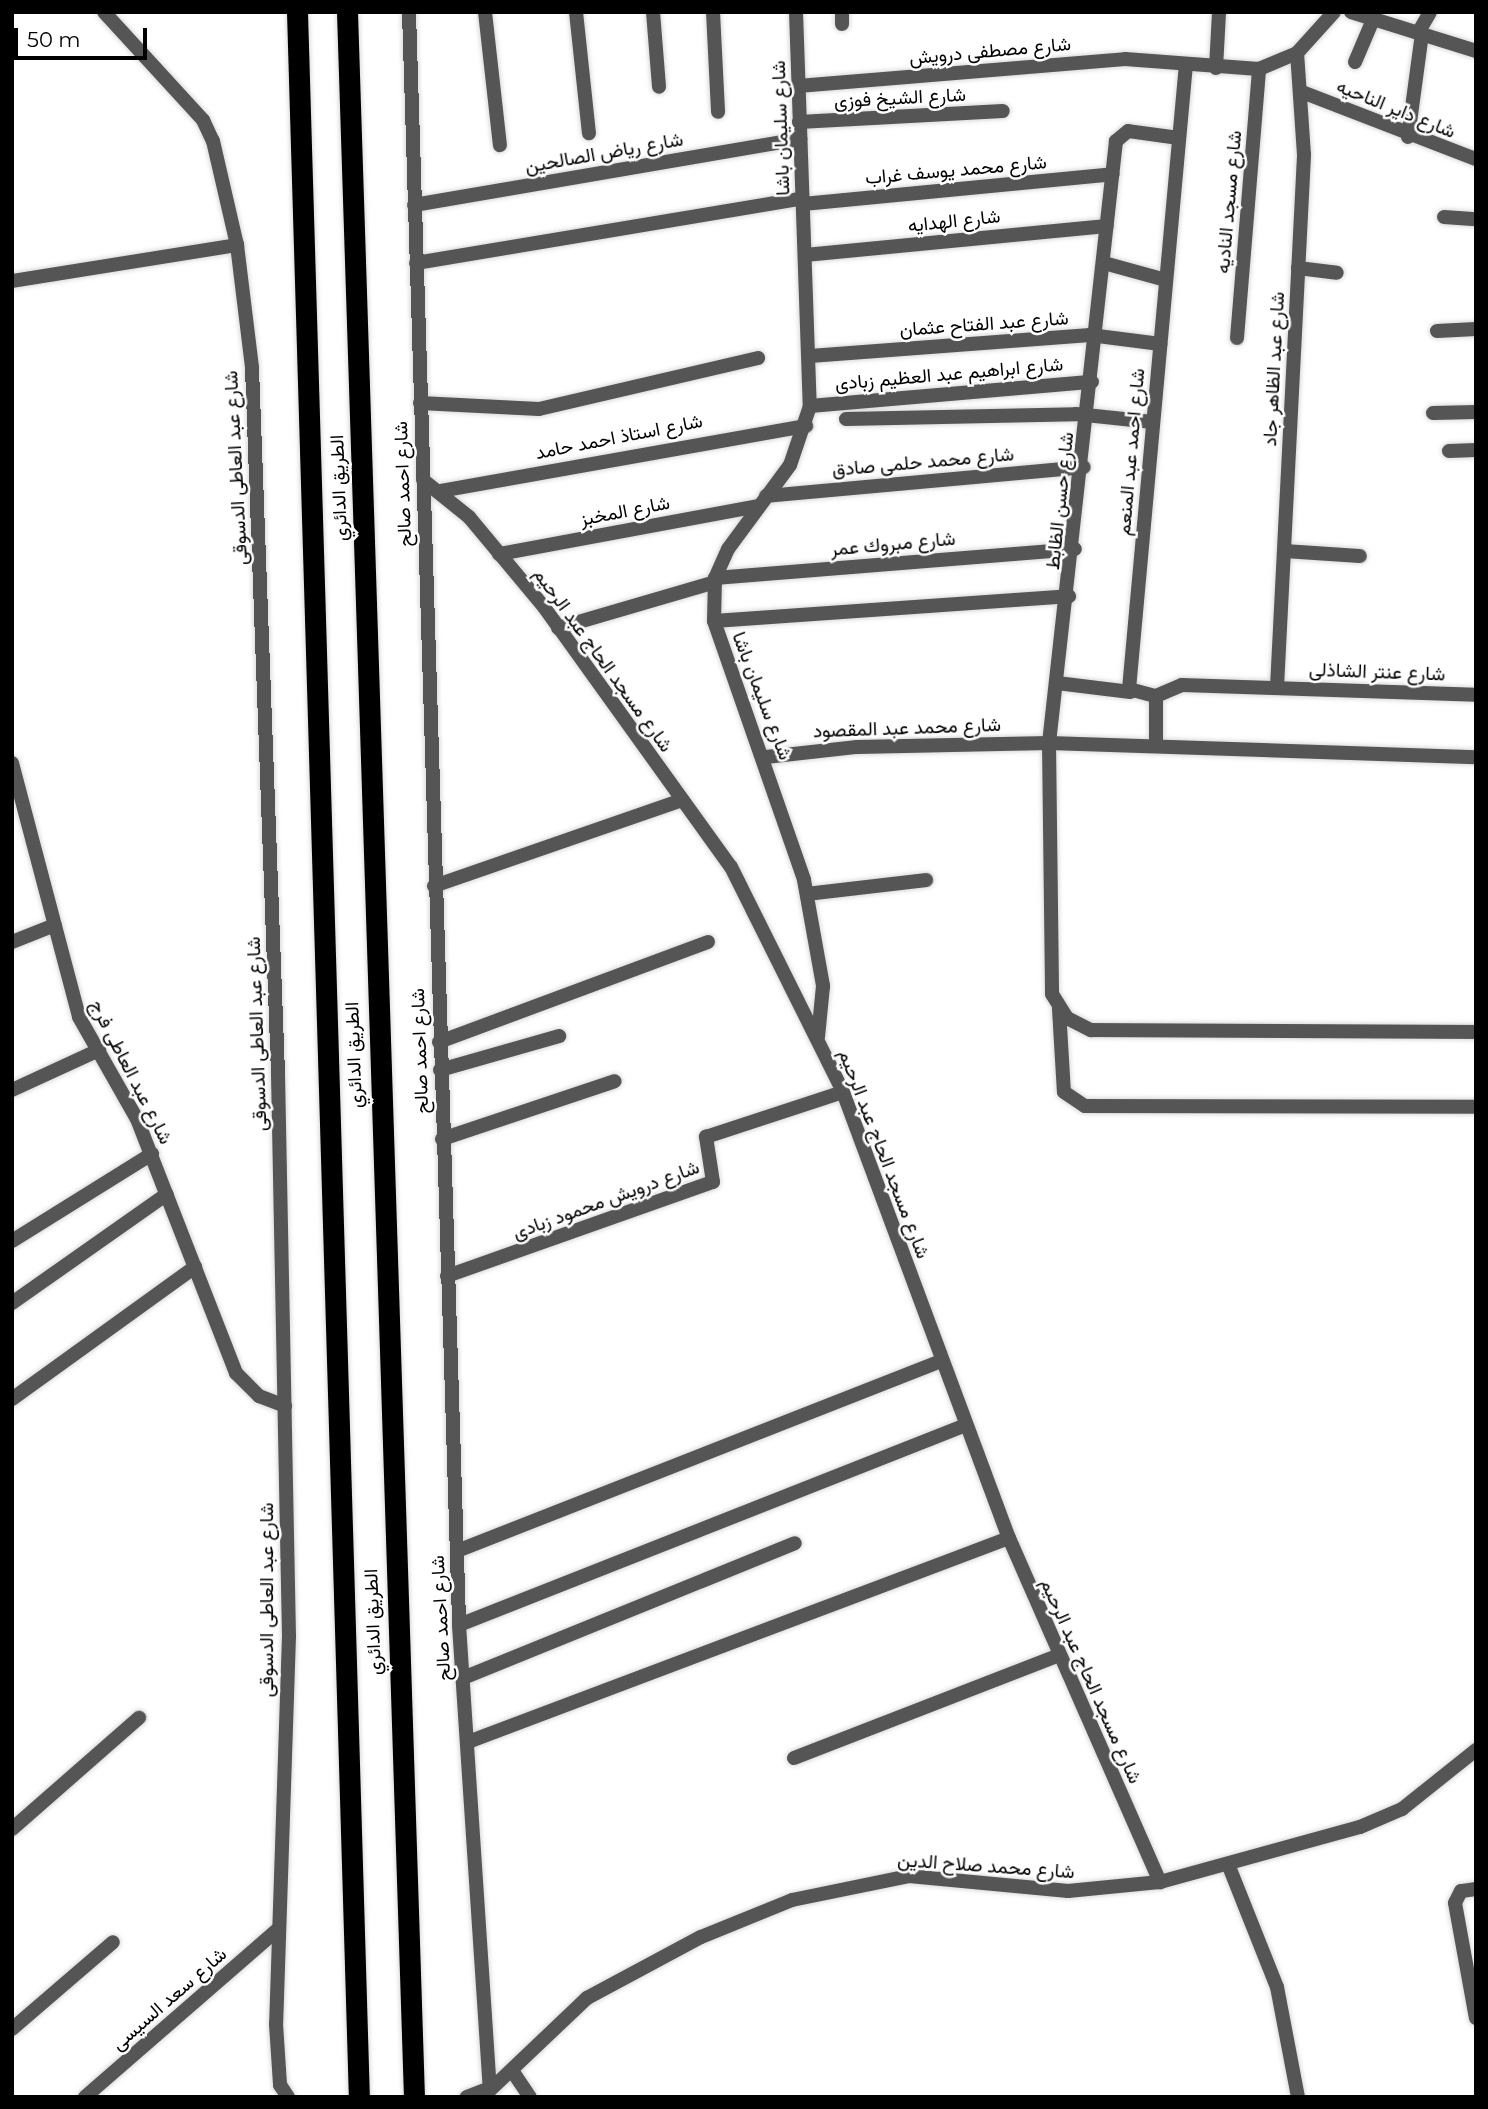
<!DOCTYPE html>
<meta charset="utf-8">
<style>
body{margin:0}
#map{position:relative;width:1488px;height:2109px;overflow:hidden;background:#fff;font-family:Montserrat,Vazirmatn,sans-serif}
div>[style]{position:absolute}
.roads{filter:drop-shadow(0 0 2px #dbdbdb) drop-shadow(0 0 2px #dbdbdb)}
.street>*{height:14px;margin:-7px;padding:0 7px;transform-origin:7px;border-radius:7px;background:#555}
.highway>*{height:21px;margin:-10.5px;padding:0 10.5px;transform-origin:10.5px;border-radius:10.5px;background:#000}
span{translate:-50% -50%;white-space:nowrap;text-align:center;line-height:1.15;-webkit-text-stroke:5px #fff;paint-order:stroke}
.street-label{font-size:19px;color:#000}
.frame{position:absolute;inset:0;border:14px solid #000;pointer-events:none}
.scale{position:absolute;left:14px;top:28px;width:133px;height:32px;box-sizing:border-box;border:4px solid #000;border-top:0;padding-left:9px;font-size:21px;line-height:24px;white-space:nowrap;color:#000;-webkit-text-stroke:5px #fff;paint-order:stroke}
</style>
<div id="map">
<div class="roads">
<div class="street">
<div style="left:104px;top:12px;width:147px;rotate:47.5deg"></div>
<div style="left:203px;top:120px;width:23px;rotate:65deg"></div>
<div style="left:213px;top:141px;width:107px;rotate:77deg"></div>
<div style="left:237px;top:245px;width:124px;rotate:83deg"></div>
<div style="left:252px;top:368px;width:706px;rotate:87.89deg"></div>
<div style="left:278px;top:1074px;width:562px;rotate:88.88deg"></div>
<div style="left:289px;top:1636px;width:388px;rotate:91.9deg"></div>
<div style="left:276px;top:2024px;width:61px;rotate:86.2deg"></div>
<div style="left:280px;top:2085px;width:14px;rotate:56deg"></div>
<div style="left:409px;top:12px;width:1614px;rotate:88.22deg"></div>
<div style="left:459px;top:1625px;width:464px;rotate:86.2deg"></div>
<div style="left:490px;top:2088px;width:25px;rotate:159deg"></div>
<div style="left:485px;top:12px;width:134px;rotate:83.6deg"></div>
<div style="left:576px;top:12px;width:122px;rotate:83.9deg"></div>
<div style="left:653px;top:12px;width:75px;rotate:85.4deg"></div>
<div style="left:713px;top:12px;width:100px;rotate:87.1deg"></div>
<div style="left:796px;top:12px;width:394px;rotate:88deg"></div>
<div style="left:810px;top:406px;width:62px;rotate:108.7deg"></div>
<div style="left:790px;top:465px;width:104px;rotate:126.4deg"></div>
<div style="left:728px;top:549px;width:32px;rotate:114deg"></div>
<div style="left:715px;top:578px;width:43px;rotate:91.3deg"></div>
<div style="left:714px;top:621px;width:274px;rotate:70.8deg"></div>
<div style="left:804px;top:880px;width:108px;rotate:79.8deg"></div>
<div style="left:823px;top:986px;width:51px;rotate:95.6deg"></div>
<div style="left:842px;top:12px;width:12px;rotate:90deg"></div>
<div style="left:1351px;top:12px;width:131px;rotate:17.3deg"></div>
<div style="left:1418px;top:33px;width:24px;rotate:-60deg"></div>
<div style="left:1355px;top:62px;width:43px;rotate:-67deg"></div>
<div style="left:1186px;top:64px;width:628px;rotate:95.21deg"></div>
<div style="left:1129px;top:689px;width:28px;rotate:15deg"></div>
<div style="left:1156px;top:696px;width:28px;rotate:-23deg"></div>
<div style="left:1182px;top:685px;width:294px;rotate:1.9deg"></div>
<div style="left:1216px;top:68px;width:56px;rotate:-86.9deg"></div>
<div style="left:798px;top:86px;width:328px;rotate:-4.7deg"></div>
<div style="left:1125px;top:59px;width:134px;rotate:4.3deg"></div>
<div style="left:1259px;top:69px;width:41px;rotate:-22.8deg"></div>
<div style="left:1297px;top:53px;width:55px;rotate:-47.9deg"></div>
<div style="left:1302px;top:92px;width:186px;rotate:21.1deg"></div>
<div style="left:799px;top:122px;width:204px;rotate:-3.1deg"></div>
<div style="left:1408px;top:137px;width:104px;rotate:-82.3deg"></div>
<div style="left:1179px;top:138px;width:51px;rotate:-172.2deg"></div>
<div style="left:1128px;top:131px;width:16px;rotate:140deg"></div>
<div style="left:1116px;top:141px;width:606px;rotate:96.35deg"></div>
<div style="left:1049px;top:743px;width:251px;rotate:89.3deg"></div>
<div style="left:1052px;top:994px;width:28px;rotate:58deg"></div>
<div style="left:1067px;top:1018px;width:27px;rotate:27deg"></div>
<div style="left:1091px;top:1030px;width:385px;rotate:0.3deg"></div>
<div style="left:803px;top:204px;width:311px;rotate:-5.5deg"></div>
<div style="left:414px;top:205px;width:392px;rotate:-9.7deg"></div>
<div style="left:1444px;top:217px;width:32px;rotate:4deg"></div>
<div style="left:805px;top:255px;width:303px;rotate:-5.5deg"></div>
<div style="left:416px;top:263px;width:392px;rotate:-9.5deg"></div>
<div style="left:1104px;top:263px;width:64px;rotate:15.3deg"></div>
<div style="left:1298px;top:268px;width:39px;rotate:7deg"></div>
<div style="left:12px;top:281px;width:228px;rotate:-9.1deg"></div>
<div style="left:1437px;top:331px;width:39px;rotate:-3deg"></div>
<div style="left:1237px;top:338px;width:270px;rotate:-85.3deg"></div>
<div style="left:810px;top:356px;width:281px;rotate:-4.3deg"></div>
<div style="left:1090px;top:335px;width:71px;rotate:7.3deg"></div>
<div style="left:420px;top:403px;width:119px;rotate:2.9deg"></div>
<div style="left:539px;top:409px;width:225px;rotate:-13.1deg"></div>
<div style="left:810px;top:406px;width:283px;rotate:-4.9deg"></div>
<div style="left:1433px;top:413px;width:43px;rotate:-1.3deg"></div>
<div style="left:846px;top:419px;width:230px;rotate:-1.2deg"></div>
<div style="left:1076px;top:414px;width:77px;rotate:5.9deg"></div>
<div style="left:1449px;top:451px;width:27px;rotate:-2deg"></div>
<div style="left:423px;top:480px;width:59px;rotate:38.8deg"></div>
<div style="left:469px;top:517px;width:117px;rotate:50.2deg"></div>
<div style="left:544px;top:607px;width:320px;rotate:54.3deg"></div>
<div style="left:731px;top:867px;width:251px;rotate:63.5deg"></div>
<div style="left:843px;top:1092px;width:476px;rotate:69.6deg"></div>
<div style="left:1009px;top:1538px;width:376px;rotate:66.3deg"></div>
<div style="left:441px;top:491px;width:371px;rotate:-10.1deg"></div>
<div style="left:766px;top:496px;width:319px;rotate:-5.2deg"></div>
<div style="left:1284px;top:551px;width:76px;rotate:3.8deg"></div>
<div style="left:499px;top:554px;width:263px;rotate:-10.5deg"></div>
<div style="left:715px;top:578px;width:361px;rotate:-4.6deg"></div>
<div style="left:714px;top:621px;width:356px;rotate:-4deg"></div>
<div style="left:558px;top:628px;width:164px;rotate:-16.3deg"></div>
<div style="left:1057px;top:683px;width:74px;rotate:7deg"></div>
<div style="left:1277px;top:687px;width:533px;rotate:-87.09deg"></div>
<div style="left:1304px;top:155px;width:102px;rotate:-93.9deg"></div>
<div style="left:1156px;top:696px;width:48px;rotate:90deg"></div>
<div style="left:766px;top:757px;width:92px;rotate:-6.3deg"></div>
<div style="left:857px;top:747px;width:192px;rotate:-1.2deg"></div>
<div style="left:1049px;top:743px;width:427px;rotate:1.9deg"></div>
<div style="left:12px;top:763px;width:263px;rotate:75.2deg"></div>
<div style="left:79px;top:1017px;width:117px;rotate:60.4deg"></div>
<div style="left:137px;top:1119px;width:273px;rotate:68.7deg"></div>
<div style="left:236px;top:1373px;width:33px;rotate:45deg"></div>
<div style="left:259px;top:1396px;width:28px;rotate:21deg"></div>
<div style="left:434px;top:886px;width:263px;rotate:-19.1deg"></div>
<div style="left:807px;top:894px;width:120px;rotate:-6.7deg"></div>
<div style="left:12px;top:942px;width:46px;rotate:-21.6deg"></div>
<div style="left:1059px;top:1009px;width:83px;rotate:86.6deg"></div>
<div style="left:1064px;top:1092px;width:25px;rotate:34deg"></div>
<div style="left:1085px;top:1106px;width:391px;rotate:0.1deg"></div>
<div style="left:439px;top:1042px;width:287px;rotate:-20.4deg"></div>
<div style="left:440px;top:1070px;width:124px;rotate:-15.9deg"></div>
<div style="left:12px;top:1090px;width:96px;rotate:-24.7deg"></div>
<div style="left:442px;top:1139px;width:182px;rotate:-18.5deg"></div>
<div style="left:12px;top:1241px;width:165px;rotate:-31.9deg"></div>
<div style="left:447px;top:1276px;width:282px;rotate:-19.5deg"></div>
<div style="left:713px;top:1182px;width:46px;rotate:-98.8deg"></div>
<div style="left:706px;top:1137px;width:144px;rotate:-18.2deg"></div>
<div style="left:12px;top:1303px;width:189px;rotate:-35.1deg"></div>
<div style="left:12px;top:1399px;width:226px;rotate:-35.8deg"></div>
<div style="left:457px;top:1551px;width:520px;rotate:-21.43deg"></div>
<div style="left:459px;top:1625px;width:545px;rotate:-21.53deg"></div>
<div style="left:463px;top:1678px;width:358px;rotate:-22.1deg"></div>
<div style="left:468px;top:1742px;width:578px;rotate:-20.66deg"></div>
<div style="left:794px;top:1758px;width:282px;rotate:-21.2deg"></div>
<div style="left:12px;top:1829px;width:169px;rotate:-41.2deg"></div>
<div style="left:1228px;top:1864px;width:132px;rotate:68.3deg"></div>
<div style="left:1277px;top:1987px;width:112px;rotate:79.2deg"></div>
<div style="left:1476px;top:1889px;width:15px;rotate:172deg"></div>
<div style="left:1461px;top:1891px;width:13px;rotate:117deg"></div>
<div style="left:1455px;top:1903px;width:117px;rotate:79.7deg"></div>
<div style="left:12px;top:2029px;width:133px;rotate:-40.7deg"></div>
<div style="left:513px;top:2072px;width:30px;rotate:56deg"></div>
<div style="left:488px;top:2092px;width:137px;rotate:-43.5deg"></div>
<div style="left:587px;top:1998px;width:129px;rotate:-28.2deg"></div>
<div style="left:701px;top:1937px;width:98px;rotate:-22.1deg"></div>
<div style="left:792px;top:1900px;width:119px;rotate:-11.6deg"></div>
<div style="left:909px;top:1876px;width:160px;rotate:5.4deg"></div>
<div style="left:1068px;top:1891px;width:92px;rotate:-5.6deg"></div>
<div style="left:1160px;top:1882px;width:207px;rotate:-15.4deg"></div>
<div style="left:1360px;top:1827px;width:46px;rotate:-23.2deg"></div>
<div style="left:1402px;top:1809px;width:95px;rotate:-38.6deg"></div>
<div style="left:85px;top:2097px;width:254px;rotate:-41deg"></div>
</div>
<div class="highway">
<div style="left:297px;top:12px;width:2086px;rotate:88.3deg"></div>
<div style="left:347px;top:12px;width:2086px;rotate:88.16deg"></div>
</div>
</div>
<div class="street-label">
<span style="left:990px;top:51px;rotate:-5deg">شارع مصطفى درويش</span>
<span style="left:900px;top:98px;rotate:-3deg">شارع الشيخ فوزى</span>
<span style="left:1396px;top:109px;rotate:22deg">شارع داير الناحيه</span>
<span style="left:781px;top:128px;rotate:-92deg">شارع سليمان باشا</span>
<span style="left:604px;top:153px;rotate:-10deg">شارع رياض الصالحين</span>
<span style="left:956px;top:170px;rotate:-5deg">شارع محمد يوسف غراب</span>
<span style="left:1229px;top:202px;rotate:-85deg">شارع مسجد الناديه</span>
<span style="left:954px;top:221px;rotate:-6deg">شارع الهدايه</span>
<span style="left:984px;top:324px;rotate:-4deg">شارع عبد الفتاح عثمان</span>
<span style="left:1274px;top:369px;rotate:-87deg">شارع عبد الظاهر جاد</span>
<span style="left:949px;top:374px;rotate:-5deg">شارع ابراهيم عبد العظيم زبادى</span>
<span style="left:619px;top:437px;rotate:-11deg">شارع استاذ احمد حامد</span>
<span style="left:1131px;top:452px;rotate:-85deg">شارع احمد عبد المنعم</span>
<span style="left:923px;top:462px;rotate:-5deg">شارع محمد حلمى صادق</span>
<span style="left:236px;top:468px;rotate:-93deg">شارع عبد العاطى الدسوقى</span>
<span style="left:403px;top:484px;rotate:-92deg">شارع احمد صالح</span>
<span style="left:339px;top:488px;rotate:-92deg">الطريق الدائري</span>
<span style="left:1060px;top:501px;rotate:-84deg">شارع حسن الظابط</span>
<span style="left:625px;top:511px;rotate:-11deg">شارع المخبز</span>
<span style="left:893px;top:544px;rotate:-5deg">شارع مبروك عمر</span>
<span style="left:603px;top:660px;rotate:54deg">شارع مسجد الحاج عبد الرحيم</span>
<span style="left:1377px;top:672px;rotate:2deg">شارع عنتر الشاذلى</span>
<span style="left:762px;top:696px;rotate:69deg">شارع سليمان باشا</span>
<span style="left:907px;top:728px;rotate:-2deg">شارع محمد عبد المقصود</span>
<span style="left:257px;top:1034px;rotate:-92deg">شارع عبد العاطى الدسوقى</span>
<span style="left:420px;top:1051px;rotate:-92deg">شارع احمد صالح</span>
<span style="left:354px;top:1055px;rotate:-92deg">الطريق الدائري</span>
<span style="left:131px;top:1072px;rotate:63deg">شارع عبد العاطى فرج</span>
<span style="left:884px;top:1154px;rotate:69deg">شارع مسجد الحاج عبد الرحيم</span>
<span style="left:606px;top:1200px;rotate:-20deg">شارع درويش محمود زبادى</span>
<span style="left:267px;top:1600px;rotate:-90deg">شارع عبد العاطى الدسوقى</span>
<span style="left:441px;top:1618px;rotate:-93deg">شارع احمد صالح</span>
<span style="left:373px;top:1622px;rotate:-92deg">الطريق الدائري</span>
<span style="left:1091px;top:1681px;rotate:66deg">شارع مسجد الحاج عبد الرحيم</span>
<span style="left:986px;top:1866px;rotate:4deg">شارع محمد صلاح الدين</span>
<span style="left:169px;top:1999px;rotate:-41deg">شارع سعد السيسى</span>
</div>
<div class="frame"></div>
<div class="scale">50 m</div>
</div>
